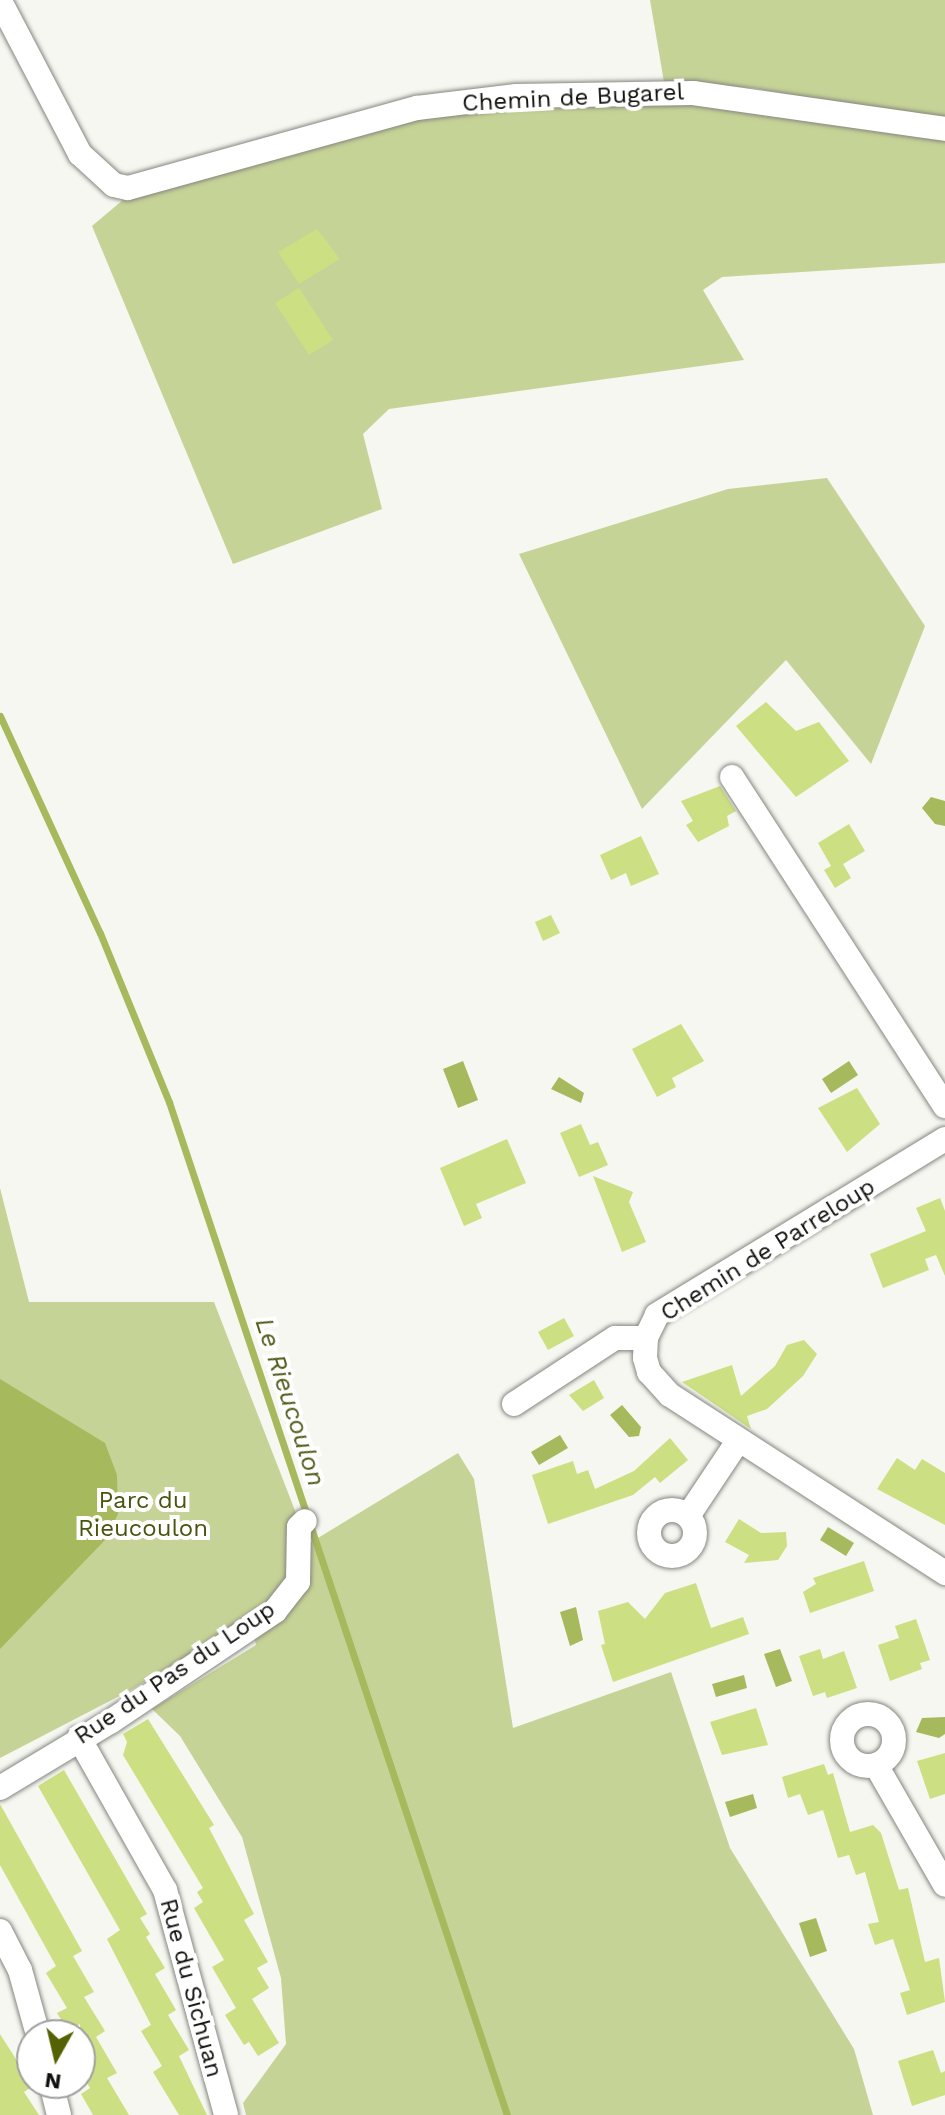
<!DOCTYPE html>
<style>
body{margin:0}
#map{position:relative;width:945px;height:2115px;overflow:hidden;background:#f5f7f0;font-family:"Work Sans",sans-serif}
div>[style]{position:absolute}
.green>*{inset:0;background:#c6d396}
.water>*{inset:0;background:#a7b95d}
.stream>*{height:7px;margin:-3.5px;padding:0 3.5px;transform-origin:3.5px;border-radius:3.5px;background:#a7b95d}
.building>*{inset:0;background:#ccdf82}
.roads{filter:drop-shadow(0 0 2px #858780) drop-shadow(0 0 2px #858780)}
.minor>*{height:24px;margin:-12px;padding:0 12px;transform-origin:12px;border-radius:12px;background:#fff}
.minor>.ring{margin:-12px;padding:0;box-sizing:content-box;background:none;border:24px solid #fff;border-radius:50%}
span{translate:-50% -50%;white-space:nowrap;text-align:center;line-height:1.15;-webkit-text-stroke:8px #fff;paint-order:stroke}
.street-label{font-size:24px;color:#10110e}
.park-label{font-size:24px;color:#49540f}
.water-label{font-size:26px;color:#525d1c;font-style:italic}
.north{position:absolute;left:16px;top:2019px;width:80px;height:80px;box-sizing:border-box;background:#fff;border:2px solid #9fa09f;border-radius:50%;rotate:188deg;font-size:22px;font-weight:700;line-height:32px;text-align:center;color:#10110e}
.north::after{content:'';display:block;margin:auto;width:28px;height:36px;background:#556203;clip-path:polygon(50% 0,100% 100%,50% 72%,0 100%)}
</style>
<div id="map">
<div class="green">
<div style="clip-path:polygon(650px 0,945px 0,945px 122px,754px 88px,664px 82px)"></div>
<div style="clip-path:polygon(691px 97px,945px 133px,945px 263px,722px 277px,703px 290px,744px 360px,389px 409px,363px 434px,382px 509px,233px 564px,92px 226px,130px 194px,466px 107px)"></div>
<div style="clip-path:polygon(827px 478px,925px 626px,871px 764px,786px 660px,642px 809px,519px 554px,728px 489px)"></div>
<div style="clip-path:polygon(0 1188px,29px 1302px,214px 1302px,308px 1544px,458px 1453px,474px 1479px,513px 1728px,671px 1672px,730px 1848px,854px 2049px,873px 2115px,246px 2115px,243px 2103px,286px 2044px,281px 1978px,242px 1837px,180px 1736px,152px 1709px,256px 1645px,254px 1636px,285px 1595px,131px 1690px,0 1758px)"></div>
</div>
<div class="water">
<div style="clip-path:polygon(931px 797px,945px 801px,945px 826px,935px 824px,922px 808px)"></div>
<div style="clip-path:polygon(463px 1061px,478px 1100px,458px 1108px,443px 1069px)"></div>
<div style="clip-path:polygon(849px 1061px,858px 1075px,831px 1093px,822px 1079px)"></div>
<div style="clip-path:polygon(559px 1077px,584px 1093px,581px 1103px,551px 1089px)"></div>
<div style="clip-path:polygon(0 1379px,105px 1443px,117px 1475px,118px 1514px,106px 1539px,0 1649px)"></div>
<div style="clip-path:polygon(622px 1405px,641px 1427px,639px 1436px,629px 1437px,610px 1415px)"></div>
<div style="clip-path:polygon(560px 1435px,568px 1448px,539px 1465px,531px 1452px)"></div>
<div style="clip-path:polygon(828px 1527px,854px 1543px,846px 1556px,820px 1540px)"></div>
<div style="clip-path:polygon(576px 1607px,583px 1640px,570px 1646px,560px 1612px)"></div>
<div style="clip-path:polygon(780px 1649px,792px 1681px,776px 1687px,764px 1654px)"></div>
<div style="clip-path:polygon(744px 1675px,747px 1688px,716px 1697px,712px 1684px)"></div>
<div style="clip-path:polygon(945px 1717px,945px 1734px,939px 1738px,916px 1732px,922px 1718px)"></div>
<div style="clip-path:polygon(753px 1794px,757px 1808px,730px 1817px,725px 1802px)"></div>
<div style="clip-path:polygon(816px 1918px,827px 1951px,810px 1957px,799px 1923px)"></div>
</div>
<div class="stream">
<div style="left:0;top:716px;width:239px;rotate:65.3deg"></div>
<div style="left:100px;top:933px;width:183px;rotate:67.8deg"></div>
<div style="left:169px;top:1102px;width:1068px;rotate:71.55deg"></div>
</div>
<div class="building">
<div style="clip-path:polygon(317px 229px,340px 259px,299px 284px,278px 252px)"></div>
<div style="clip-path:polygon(299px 288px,333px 340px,309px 355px,275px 303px)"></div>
<div style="clip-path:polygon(766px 702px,796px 731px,819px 722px,849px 761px,796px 797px,736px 726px)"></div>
<div style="clip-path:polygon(720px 786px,736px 811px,727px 816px,729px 826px,698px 842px,686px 825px,693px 821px,681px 801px)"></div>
<div style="clip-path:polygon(849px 824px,865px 851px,843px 864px,851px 878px,835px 888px,824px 870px,831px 866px,818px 843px)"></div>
<div style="clip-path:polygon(641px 836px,659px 874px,631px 886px,626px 873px,611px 880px,600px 855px)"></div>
<div style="clip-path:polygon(551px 915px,560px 933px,543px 941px,535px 922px)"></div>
<div style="clip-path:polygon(681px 1024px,704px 1061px,672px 1078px,676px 1087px,657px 1097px,632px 1049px)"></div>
<div style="clip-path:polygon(857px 1088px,880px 1124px,847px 1152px,818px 1108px)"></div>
<div style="clip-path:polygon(581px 1124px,590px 1145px,598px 1142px,608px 1165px,579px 1177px,560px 1133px)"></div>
<div style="clip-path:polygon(507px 1139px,526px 1183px,476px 1204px,482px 1218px,464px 1226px,440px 1168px)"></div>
<div style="clip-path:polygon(593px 1176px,633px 1192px,629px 1202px,646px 1242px,622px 1252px)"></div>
<div style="clip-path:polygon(940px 1198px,945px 1211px,945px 1276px,936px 1255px,925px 1259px,929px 1270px,883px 1288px,870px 1254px,926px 1231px,916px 1208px)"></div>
<div style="clip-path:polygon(564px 1318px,574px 1336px,548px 1350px,538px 1332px)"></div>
<div style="clip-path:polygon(804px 1340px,817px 1354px,803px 1376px,767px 1409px,747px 1416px,751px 1429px,682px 1382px,732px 1365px,741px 1396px,775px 1366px,787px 1345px)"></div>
<div style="clip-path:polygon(594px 1380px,604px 1398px,583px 1411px,569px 1395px)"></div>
<div style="clip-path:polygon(670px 1438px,688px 1460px,660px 1483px,655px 1477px,633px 1495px,548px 1524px,532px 1475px,573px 1461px,577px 1474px,588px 1470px,595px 1489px,634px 1471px)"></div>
<div style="clip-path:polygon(897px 1458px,915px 1470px,922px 1459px,945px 1473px,945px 1525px,877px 1489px)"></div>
<div style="clip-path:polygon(739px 1519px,761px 1533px,786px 1532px,787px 1546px,778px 1560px,744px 1563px,749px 1555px,725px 1542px)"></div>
<div style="clip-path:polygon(864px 1561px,874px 1591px,810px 1613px,803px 1592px,816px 1584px,813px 1578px)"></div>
<div style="clip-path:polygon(696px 1583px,711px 1628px,743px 1617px,749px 1634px,613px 1682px,601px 1645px,605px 1644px,598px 1611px,628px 1602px,645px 1619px,665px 1593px)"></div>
<div style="clip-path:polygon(916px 1619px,930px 1660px,920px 1663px,922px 1669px,890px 1681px,878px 1645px,899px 1638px,895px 1626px)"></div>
<div style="clip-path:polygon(820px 1649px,823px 1659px,844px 1651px,857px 1688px,827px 1698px,825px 1692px,813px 1696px,799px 1656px)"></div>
<div style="clip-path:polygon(756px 1708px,768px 1745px,722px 1755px,710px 1722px)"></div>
<div style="clip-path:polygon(148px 1719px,214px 1825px,209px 1828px,254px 1914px,244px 1920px,268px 1962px,257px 1968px,269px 1988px,252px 1999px,279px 2043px,258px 2056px,249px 2042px,244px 2045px,225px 2015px,236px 2008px,212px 1967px,224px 1960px,194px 1908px,203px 1902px,197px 1892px,203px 1888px,123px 1755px,127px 1742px,123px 1734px)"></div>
<div style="clip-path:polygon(945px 1753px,945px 1794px,930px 1799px,917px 1761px)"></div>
<div style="clip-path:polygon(824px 1764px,828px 1775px,833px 1773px,850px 1832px,873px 1825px,881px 1833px,899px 1890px,908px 1888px,925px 1962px,939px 1958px,945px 2002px,907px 2015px,900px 1993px,910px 1990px,893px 1939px,875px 1945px,868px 1924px,879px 1922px,865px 1872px,856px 1875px,849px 1855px,838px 1858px,823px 1810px,808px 1815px,800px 1794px,788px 1798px,782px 1777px)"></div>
<div style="clip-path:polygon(64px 1770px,147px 1914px,140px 1918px,150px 1934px,146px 1937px,165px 1968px,155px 1974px,176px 2010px,168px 2015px,189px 2050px,179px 2056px,207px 2115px,179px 2115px,153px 2072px,162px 2066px,141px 2031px,151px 2025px,107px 1939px,120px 1930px,38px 1786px)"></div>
<div style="clip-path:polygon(0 1804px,82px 1951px,73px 1956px,94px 1992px,84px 1997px,105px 2031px,96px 2037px,117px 2073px,107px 2078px,129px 2115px,93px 2115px,81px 2094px,90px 2088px,80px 2071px,80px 2024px,68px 2031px,57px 2013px,67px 2008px,46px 1973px,56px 1966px,0 1865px)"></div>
<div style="clip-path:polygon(0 2034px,28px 2078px,30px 2088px,24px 2092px,39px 2115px,0 2115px)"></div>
<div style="clip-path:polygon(933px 2050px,941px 2073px,945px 2071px,945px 2095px,912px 2106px,898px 2061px)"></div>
</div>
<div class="roads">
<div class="minor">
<div style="left:0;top:1px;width:173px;rotate:62.4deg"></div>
<div style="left:80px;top:154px;width:46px;rotate:42.4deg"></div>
<div style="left:114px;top:185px;width:14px;rotate:12deg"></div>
<div style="left:128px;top:188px;width:300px;rotate:-15.5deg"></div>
<div style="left:417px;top:108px;width:100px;rotate:-6.9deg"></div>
<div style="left:516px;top:96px;width:177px;rotate:-1deg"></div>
<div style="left:693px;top:93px;width:255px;rotate:8.1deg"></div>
<div style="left:732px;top:777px;width:392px;rotate:57.1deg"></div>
<div style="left:945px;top:1139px;width:338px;rotate:148.6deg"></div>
<div style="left:657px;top:1315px;width:25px;rotate:116deg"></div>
<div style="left:646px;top:1338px;width:20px;rotate:93deg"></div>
<div style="left:645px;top:1358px;width:15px;rotate:74deg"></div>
<div style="left:649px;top:1372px;width:31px;rotate:48deg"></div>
<div style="left:670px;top:1395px;width:328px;rotate:32.9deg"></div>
<div style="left:514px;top:1404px;width:121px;rotate:-33.2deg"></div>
<div style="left:615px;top:1338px;width:31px"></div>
<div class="ring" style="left:649px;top:1510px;width:22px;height:22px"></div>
<div style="left:688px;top:1516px;width:90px;rotate:-56.3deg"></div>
<div class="ring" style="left:842px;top:1714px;width:28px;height:28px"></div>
<div style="left:79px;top:1738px;width:175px;rotate:60.5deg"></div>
<div style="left:165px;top:1890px;width:233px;rotate:74.8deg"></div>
<div style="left:876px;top:1765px;width:138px;rotate:60.1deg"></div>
<div style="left:0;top:1788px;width:128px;rotate:-31deg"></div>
<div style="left:110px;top:1722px;width:199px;rotate:-33.9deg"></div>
<div style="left:275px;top:1611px;width:37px;rotate:-52deg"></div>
<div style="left:298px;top:1582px;width:55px;rotate:-89deg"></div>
<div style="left:299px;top:1527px;width:8px;rotate:-45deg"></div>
<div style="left:0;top:1931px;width:44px;rotate:62.9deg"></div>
<div style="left:20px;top:1970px;width:67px;rotate:74.5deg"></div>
<div style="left:51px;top:2083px;width:33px;rotate:76deg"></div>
</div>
</div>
<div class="street-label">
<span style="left:573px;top:98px;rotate:-3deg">Chemin de Bugarel</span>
<span style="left:768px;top:1250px;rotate:-32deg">Chemin de Parreloup</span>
<span style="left:175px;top:1673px;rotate:-34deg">Rue du Pas du Loup</span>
<span style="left:191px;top:1988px;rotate:75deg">Rue du Sichuan</span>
</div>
<div class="park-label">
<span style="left:143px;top:1515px">Parc du<br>Rieucoulon</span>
</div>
<div class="water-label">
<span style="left:290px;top:1402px;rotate:72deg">Le Rieucoulon</span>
</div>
<div class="north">N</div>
</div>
